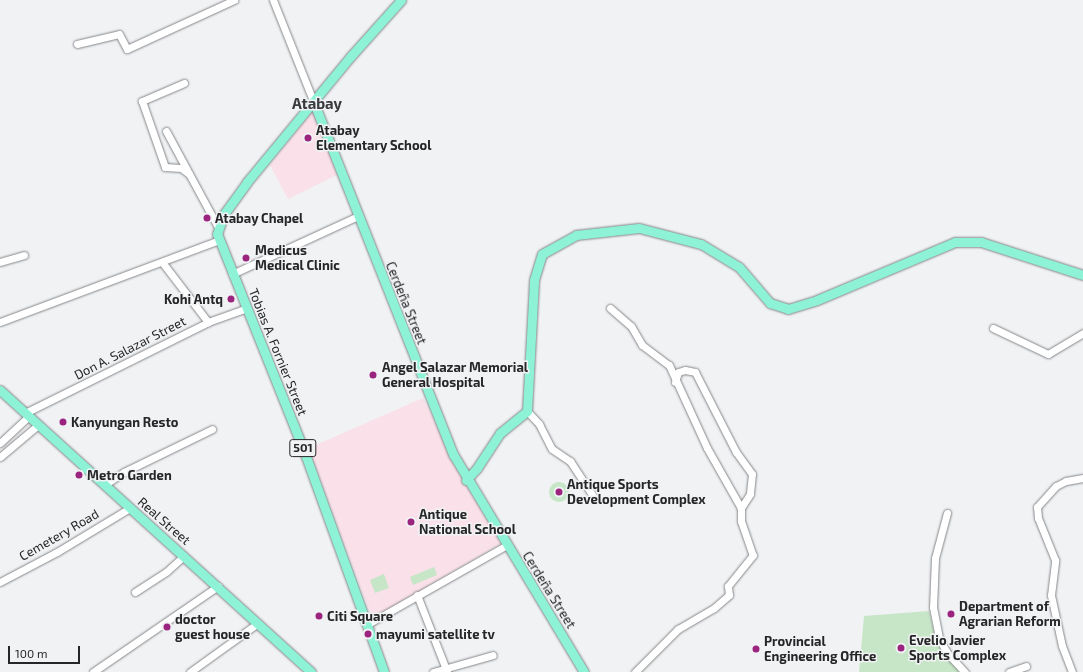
<!DOCTYPE html>
<meta charset="utf-8">
<style>
body{margin:0}
#map{position:relative;width:1083px;height:672px;overflow:hidden;background:#f0f2f4;font-family:"Exo 2",sans-serif}
div>[style]{position:absolute}
.education>*{inset:0;background:#fae0e8}
.green>*{inset:0;background:#c6e6c7}
.round{border-radius:50%}
.roads{filter:drop-shadow(0 0 1px #858688) drop-shadow(0 0 1px #858688)}
.minor>*{height:7px;margin:-3.5px;padding:0 3.5px;transform-origin:3.5px;border-radius:3.5px;background:#fff}
.major>*{height:9px;margin:-4.5px;padding:0 4.5px;transform-origin:4.5px;border-radius:4.5px;background:#8ef2d7}
.dots>*{width:11px;height:11px;translate:-50% -50%;box-sizing:border-box;border:2px solid #f0f2f4;border-radius:50%}
span{translate:-50% -50%;white-space:nowrap;text-align:center;line-height:1.15;-webkit-text-stroke:3px #f0f2f4;paint-order:stroke}
.shield-label span{padding:1px 3px;background:#f0f2f4;border:1px solid;border-radius:3px;-webkit-text-stroke-width:0}
.shield-label{font-size:12px;color:#262627;font-weight:700}
.poi-label{font-size:13px;color:#262627;font-weight:700}
.left{translate:0 -50%;text-align:left}
.right{translate:-100% -50%;text-align:right}
.street-label{font-size:13px;color:#262627}
.quarter-label{font-size:15px;color:#393b3c;font-weight:700}
.scale{position:absolute;left:8px;top:646px;width:72px;height:18px;box-sizing:border-box;border:2px solid #262627;border-top:0;padding-left:5px;font-size:12px;line-height:14px;white-space:nowrap;color:#262627;-webkit-text-stroke:3px #f0f2f4;paint-order:stroke}
</style>
<div id="map">
<div class="education">
<div style="clip-path:polygon(314px 110px,337px 175px,288px 199px,270px 165px)"></div>
<div style="clip-path:polygon(423px 398px,474px 499px,500px 544px,372px 618px,309px 448px)"></div>
</div>
<div class="green">
<div class="round" style="left:549px;top:482px;width:20px;height:20px"></div>
<div style="clip-path:polygon(434px 567px,437px 575px,413px 585px,410px 577px)"></div>
<div style="clip-path:polygon(384px 574px,389px 588px,375px 593px,370px 580px)"></div>
<div style="clip-path:polygon(929px 611px,936px 640px,960px 672px,859px 672px,864px 616px)"></div>
</div>
<div class="roads">
<div class="minor">
<div style="left:273px;top:0;width:111px;rotate:68.3deg"></div>
<div style="left:77px;top:44px;width:43px;rotate:-13.4deg"></div>
<div style="left:119px;top:34px;width:17px;rotate:62deg"></div>
<div style="left:127px;top:49px;width:118px;rotate:-24.6deg"></div>
<div style="left:184px;top:83px;width:46px;rotate:156.8deg"></div>
<div style="left:142px;top:101px;width:70px;rotate:70.8deg"></div>
<div style="left:165px;top:167px;width:16px;rotate:4deg"></div>
<div style="left:181px;top:168px;width:10px;rotate:37deg"></div>
<div style="left:166px;top:131px;width:109px;rotate:61.6deg"></div>
<div style="left:0;top:262px;width:25px;rotate:-16deg"></div>
<div style="left:162px;top:262px;width:76px;rotate:52.5deg"></div>
<div style="left:232px;top:274px;width:139px;rotate:-24.7deg"></div>
<div style="left:610px;top:308px;width:28px;rotate:41deg"></div>
<div style="left:631px;top:326px;width:22px;rotate:60deg"></div>
<div style="left:642px;top:345px;width:34px;rotate:37deg"></div>
<div style="left:669px;top:365px;width:91px;rotate:65.4deg"></div>
<div style="left:707px;top:448px;width:69px;rotate:60.5deg"></div>
<div style="left:741px;top:508px;width:13px;rotate:90deg"></div>
<div style="left:741px;top:521px;width:36px;rotate:71deg"></div>
<div style="left:753px;top:555px;width:40px;rotate:129deg"></div>
<div style="left:728px;top:586px;width:9px;rotate:84deg"></div>
<div style="left:729px;top:595px;width:20px;rotate:139deg"></div>
<div style="left:714px;top:608px;width:42px;rotate:149.7deg"></div>
<div style="left:678px;top:629px;width:61px;rotate:135deg"></div>
<div style="left:0;top:322px;width:232px;rotate:-20.5deg"></div>
<div style="left:993px;top:328px;width:61px;rotate:25.3deg"></div>
<div style="left:1048px;top:354px;width:41px;rotate:-31deg"></div>
<div style="left:675px;top:382px;width:10px;rotate:-73deg"></div>
<div style="left:678px;top:372px;width:7px;rotate:-16deg"></div>
<div style="left:685px;top:370px;width:10px;rotate:11deg"></div>
<div style="left:695px;top:372px;width:90px;rotate:62.9deg"></div>
<div style="left:736px;top:452px;width:27px;rotate:54deg"></div>
<div style="left:752px;top:474px;width:20px;rotate:96deg"></div>
<div style="left:750px;top:494px;width:17px;rotate:123deg"></div>
<div style="left:527px;top:411px;width:18px;rotate:47deg"></div>
<div style="left:539px;top:424px;width:28px;rotate:63deg"></div>
<div style="left:552px;top:449px;width:22px;rotate:34deg"></div>
<div style="left:570px;top:461px;width:45px;rotate:56.7deg"></div>
<div style="left:25px;top:413px;width:204px;rotate:-26.4deg"></div>
<div style="left:208px;top:322px;width:41px;rotate:-19.7deg"></div>
<div style="left:0;top:443px;width:40px;rotate:-43deg"></div>
<div style="left:0;top:457px;width:50px;rotate:-40.1deg"></div>
<div style="left:104px;top:485px;width:24px;rotate:-33deg"></div>
<div style="left:124px;top:472px;width:98px;rotate:-26deg"></div>
<div style="left:947px;top:513px;width:47px;rotate:104.9deg"></div>
<div style="left:935px;top:558px;width:49px;rotate:92.3deg"></div>
<div style="left:933px;top:607px;width:33px;rotate:79deg"></div>
<div style="left:939px;top:639px;width:17px;rotate:59deg"></div>
<div style="left:948px;top:654px;width:25px;rotate:47deg"></div>
<div style="left:0;top:582px;width:64px;rotate:-27.8deg"></div>
<div style="left:57px;top:552px;width:85px;rotate:-31.1deg"></div>
<div style="left:135px;top:592px;width:37px;rotate:-33deg"></div>
<div style="left:166px;top:572px;width:24px;rotate:-42deg"></div>
<div style="left:417px;top:595px;width:83px;rotate:68.7deg"></div>
<div style="left:366px;top:625px;width:162px;rotate:-29.6deg"></div>
<div style="left:93px;top:672px;width:152px;rotate:-34.5deg"></div>
<div style="left:190px;top:672px;width:84px;rotate:-35.8deg"></div>
<div style="left:433px;top:672px;width:62px;rotate:-15.8deg"></div>
<div style="left:1009px;top:672px;width:18px;rotate:-19deg"></div>
<div style="left:1072px;top:672px;width:28px;rotate:-111deg"></div>
<div style="left:1062px;top:646px;width:52px;rotate:-102.2deg"></div>
<div style="left:1051px;top:595px;width:35px;rotate:-83deg"></div>
<div style="left:1055px;top:560px;width:45px;rotate:-112deg"></div>
<div style="left:1038px;top:518px;width:11px;rotate:-95deg"></div>
<div style="left:1037px;top:507px;width:28px;rotate:-48deg"></div>
<div style="left:1056px;top:486px;width:11px;rotate:-27deg"></div>
<div style="left:1066px;top:481px;width:17px;rotate:-10deg"></div>
</div>
<div class="major">
<div style="left:314px;top:103px;width:378px;rotate:68.4deg"></div>
<div style="left:453px;top:454px;width:254px;rotate:59deg"></div>
<div style="left:0;top:390px;width:420px;rotate:42.2deg"></div>
<div style="left:466px;top:480px;width:16px;rotate:-47deg"></div>
<div style="left:477px;top:468px;width:42px;rotate:-56.7deg"></div>
<div style="left:500px;top:433px;width:35px;rotate:-39deg"></div>
<div style="left:527px;top:411px;width:131px;rotate:-86.9deg"></div>
<div style="left:534px;top:280px;width:27px;rotate:-73deg"></div>
<div style="left:542px;top:254px;width:39px;rotate:-29deg"></div>
<div style="left:576px;top:235px;width:63px;rotate:-6.3deg"></div>
<div style="left:639px;top:228px;width:64px;rotate:14.5deg"></div>
<div style="left:701px;top:244px;width:44px;rotate:31.2deg"></div>
<div style="left:739px;top:267px;width:48px;rotate:49.3deg"></div>
<div style="left:770px;top:303px;width:19px;rotate:18deg"></div>
<div style="left:788px;top:309px;width:30px;rotate:-17deg"></div>
<div style="left:817px;top:300px;width:150px;rotate:-22.8deg"></div>
<div style="left:955px;top:242px;width:26px"></div>
<div style="left:981px;top:242px;width:107px;rotate:17.9deg"></div>
<div style="left:384px;top:672px;width:230px;rotate:-109.9deg"></div>
<div style="left:306px;top:456px;width:239px;rotate:-111.8deg"></div>
<div style="left:217px;top:234px;width:21px;rotate:-71deg"></div>
<div style="left:224px;top:214px;width:39px;rotate:-54deg"></div>
<div style="left:247px;top:182px;width:163px;rotate:-50.5deg"></div>
<div style="left:351px;top:56px;width:75px;rotate:-48.2deg"></div>
</div>
</div>
<div class="dots">
<div style="left:308px;top:138px;background:#9a247e"></div>
<div style="left:207px;top:218px;background:#9a247e"></div>
<div style="left:246px;top:258px;background:#9a247e"></div>
<div style="left:231px;top:299px;background:#9a247e"></div>
<div style="left:373px;top:375px;background:#9a247e"></div>
<div style="left:63px;top:422px;background:#9a247e"></div>
<div style="left:79px;top:475px;background:#9a247e"></div>
<div style="left:559px;top:492px;background:#9a247e"></div>
<div style="left:411px;top:522px;background:#9a247e"></div>
<div style="left:951px;top:614px;background:#9a247e"></div>
<div style="left:319px;top:616px;background:#9a247e"></div>
<div style="left:167px;top:627px;background:#9a247e"></div>
<div style="left:368px;top:634px;background:#9a247e"></div>
<div style="left:901px;top:648px;background:#9a247e"></div>
<div style="left:756px;top:649px;background:#9a247e"></div>
</div>
<div class="shield-label">
<span style="left:303px;top:448px">501</span>
</div>
<div class="poi-label">
<span class="left" style="left:316px;top:138px">Atabay<br>Elementary School</span>
<span class="left" style="left:215px;top:218px">Atabay Chapel</span>
<span class="left" style="left:255px;top:258px">Medicus<br>Medical Clinic</span>
<span class="right" style="left:223px;top:299px">Kohi Antq</span>
<span class="left" style="left:382px;top:375px">Angel Salazar Memorial<br>General Hospital</span>
<span class="left" style="left:71px;top:422px">Kanyungan Resto</span>
<span class="left" style="left:87px;top:475px">Metro Garden</span>
<span class="left" style="left:567px;top:492px">Antique Sports<br>Development Complex</span>
<span class="left" style="left:419px;top:522px">Antique<br>National School</span>
<span class="left" style="left:959px;top:614px">Department of<br>Agrarian Reform</span>
<span class="left" style="left:327px;top:616px">Citi Square</span>
<span class="left" style="left:175px;top:627px">doctor<br>guest house</span>
<span class="left" style="left:376px;top:634px">mayumi satellite tv</span>
<span class="left" style="left:909px;top:648px">Evelio Javier<br>Sports Complex</span>
<span class="left" style="left:764px;top:649px">Provincial<br>Engineering Office</span>
</div>
<div class="street-label">
<span style="left:406px;top:303px;rotate:68deg">Cerdeña Street</span>
<span style="left:130px;top:348px;rotate:-27deg">Don A. Salazar Street</span>
<span style="left:278px;top:352px;rotate:68deg">Tobias A. Fornier Street</span>
<span style="left:164px;top:521px;rotate:41deg">Real Street</span>
<span style="left:59px;top:535px;rotate:-30deg">Cemetery Road</span>
<span style="left:549px;top:590px;rotate:58deg">Cerdeña Street</span>
</div>
<div class="quarter-label">
<span style="left:317px;top:104px">Atabay</span>
</div>
<div class="scale">100 m</div>
</div>
